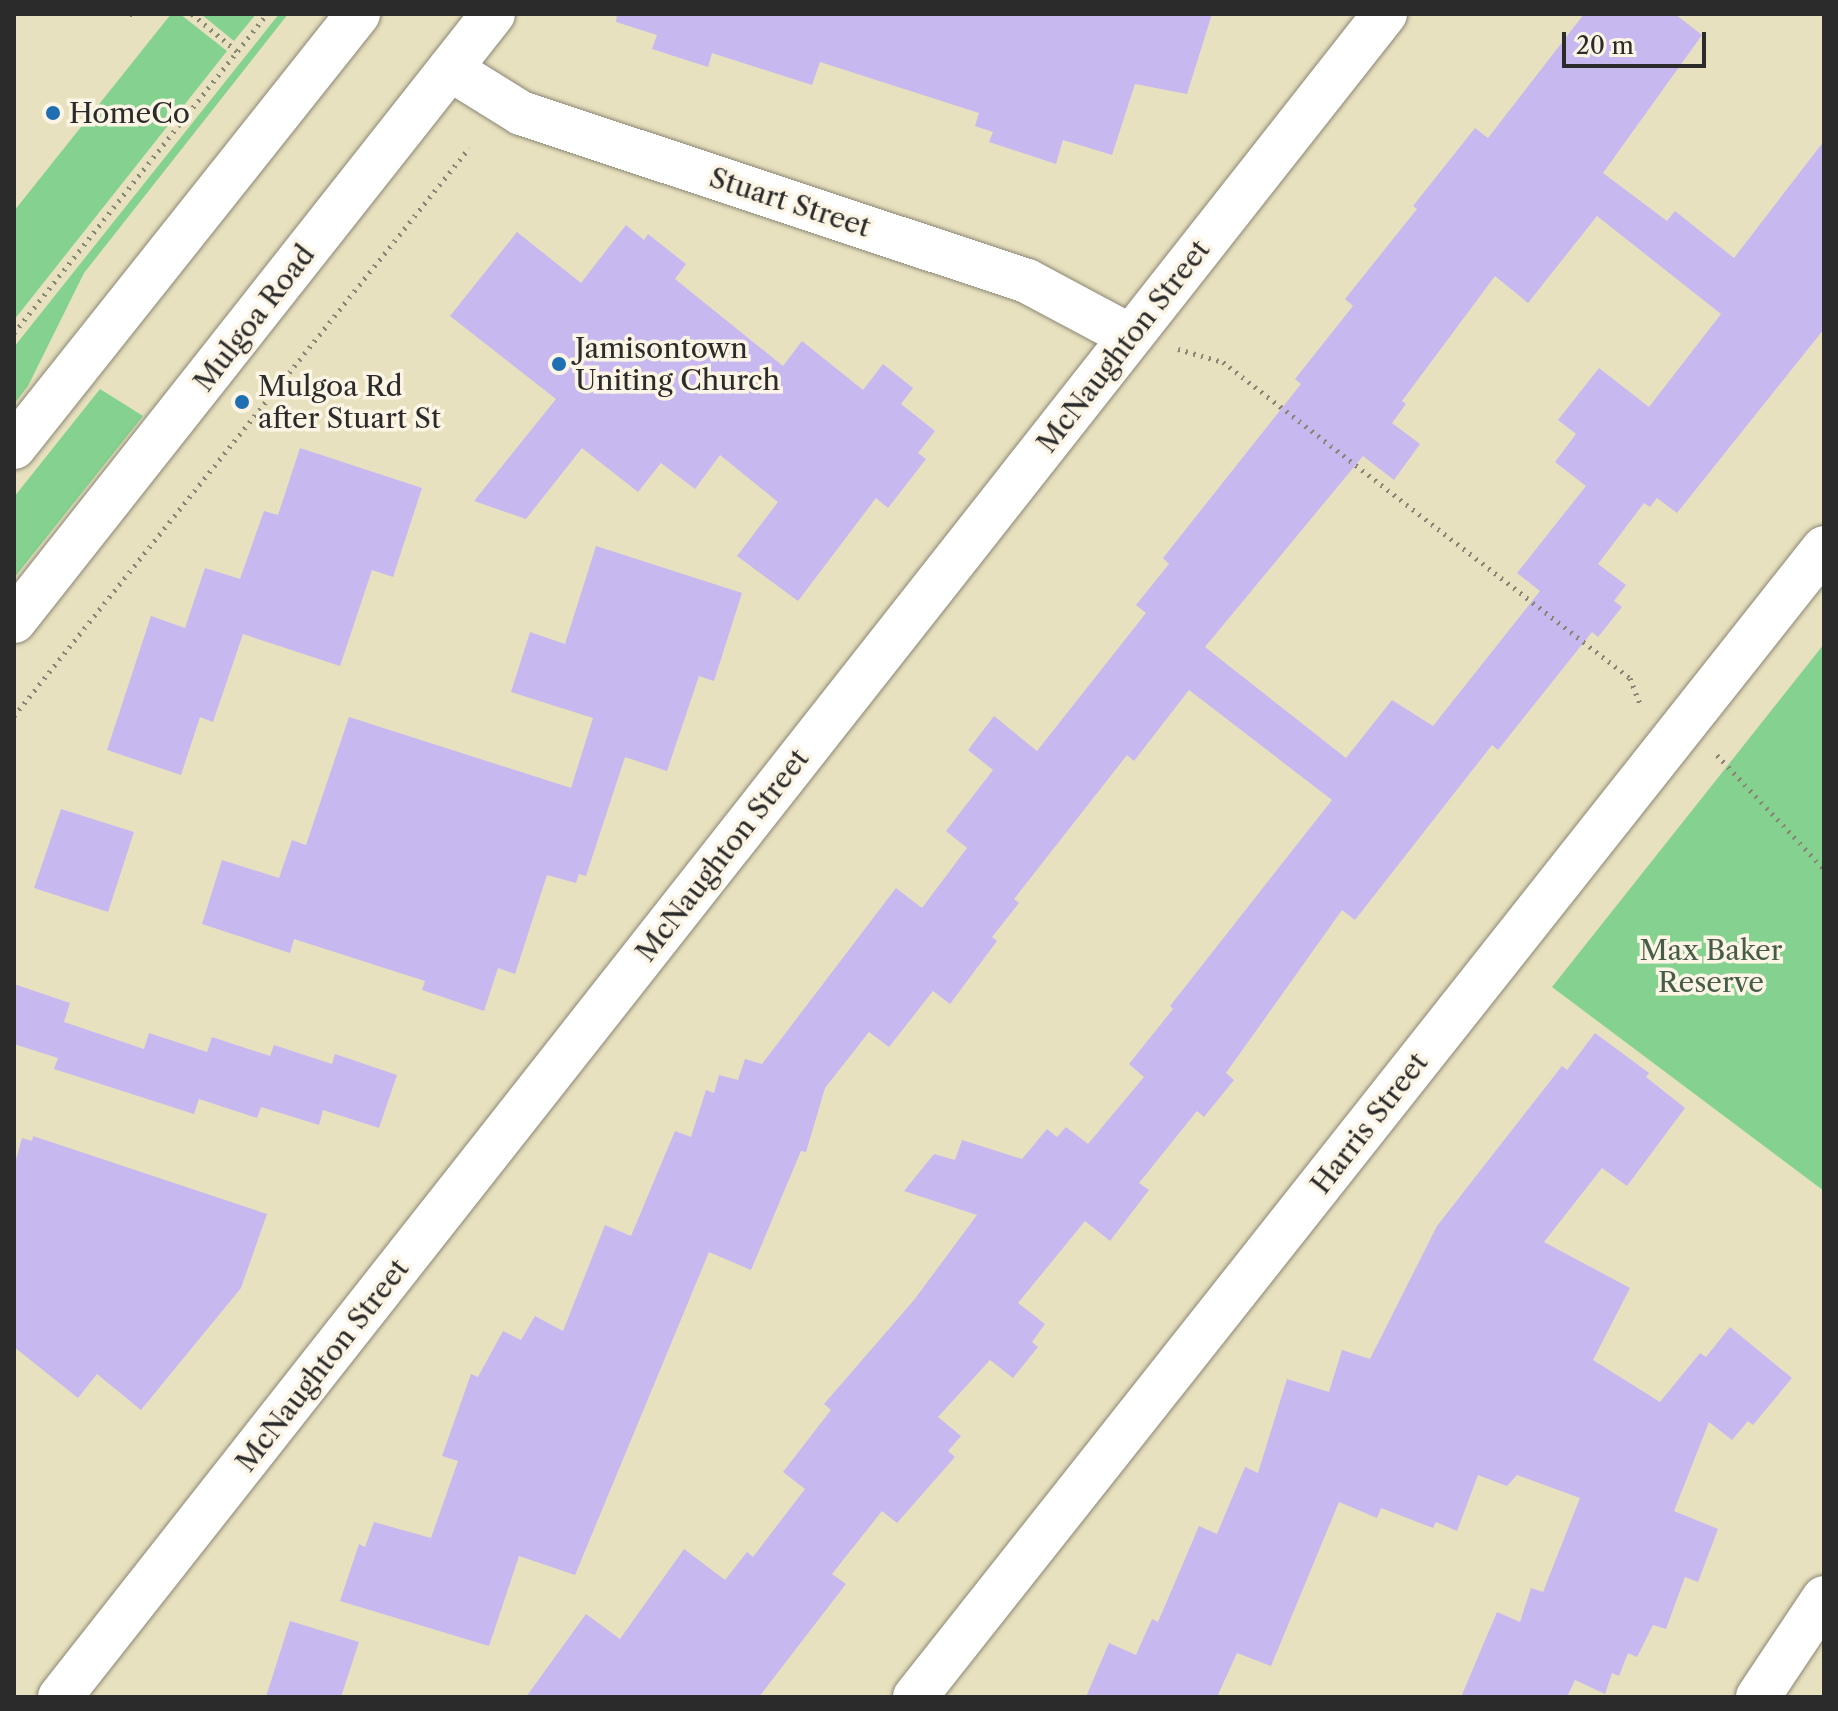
<!DOCTYPE html>
<style>
body{margin:0}
#map{position:relative;width:1838px;height:1711px;overflow:hidden;background:#e8e1bf;font-family:"Libre Caslon Text",serif}
div>[style]{position:absolute}
.green>*{inset:0;background:#85d18f}
.building>*{inset:0;background:#c8b8f0}
.path>*{height:5px;margin-top:-2.5px;transform-origin:0;background:repeating-linear-gradient(90deg,#8a8675 0 2px,transparent 0 8px)}
.roads{filter:drop-shadow(0 0 2px #8a8675) drop-shadow(0 0 2px #8a8675)}
.minor>*{height:44px;margin:-22px;padding:0 22px;transform-origin:22px;border-radius:22px;background:#fff}
.primary>*{height:44px;margin:-22px;padding:0 22px;transform-origin:22px;border-radius:22px;background:#fff}
.dots>*{width:22px;height:22px;translate:-50% -50%;box-sizing:border-box;border:4px solid #fcf5e5;border-radius:50%}
span{translate:-50% -50%;white-space:nowrap;text-align:center;line-height:1.15;-webkit-text-stroke:7px #fcf5e5;paint-order:stroke}
.poi-label{font-size:28px;color:#2b2b2b}
.left{translate:0 -50%;text-align:left}
.street-label{font-size:28px;color:#2b2b2b}
.park-label{font-size:28px;color:#465d49}
.frame{position:absolute;inset:0;border:16px solid #2b2b2b;pointer-events:none}
.scale{position:absolute;left:1562px;top:32px;width:144px;height:36px;box-sizing:border-box;border:4px solid #2b2b2b;border-top:0;padding-left:10px;font-size:24px;line-height:28px;white-space:nowrap;color:#2b2b2b;-webkit-text-stroke:6px #fcf5e5;paint-order:stroke}
</style>
<div id="map">
<div class="green">
<div style="clip-path:polygon(171px 14px,180px 14px,227px 51px,14px 320px,14px 211px)"></div>
<div style="clip-path:polygon(201px 14px,256px 14px,234px 41px)"></div>
<div style="clip-path:polygon(279px 14px,288px 14px,84px 273px,28px 386px,14px 404px,14px 347px)"></div>
<div style="clip-path:polygon(100px 389px,143px 416px,14px 578px,14px 497px)"></div>
<div style="clip-path:polygon(1824px 644px,1824px 1191px,1552px 987px)"></div>
</div>
<div class="building">
<div style="clip-path:polygon(617px 14px,1212px 14px,1187px 94px,1135px 84px,1112px 155px,1063px 140px,1056px 164px,989px 142px,993px 132px,975px 126px,979px 113px,820px 62px,812px 85px,712px 53px,708px 67px,652px 49px,657px 35px,616px 22px)"></div>
<div style="clip-path:polygon(evenodd,1584px 14px,1675px 14px,1702px 35px,1603px 173px,1667px 221px,1675px 211px,1734px 258px,1824px 141px,1824px 329px,1677px 513px,1657px 498px,1650px 507px,1644px 503px,1598px 564px,1626px 585px,1614px 601px,1622px 607px,1598px 637px,1592px 632px,1498px 750px,1492px 745px,1355px 920px,1342px 910px,1226px 1073px,1234px 1080px,1204px 1117px,1197px 1111px,1139px 1183px,1149px 1190px,1110px 1241px,1085px 1221px,1018px 1303px,1045px 1324px,1032px 1342px,1038px 1347px,1013px 1378px,990px 1360px,938px 1417px,961px 1436px,948px 1451px,955px 1457px,897px 1523px,882px 1511px,832px 1574px,846px 1584px,759px 1697px,526px 1697px,586px 1614px,620px 1639px,684px 1549px,725px 1580px,747px 1552px,753px 1557px,805px 1489px,783px 1472px,831px 1410px,824px 1404px,914px 1300px,977px 1215px,904px 1191px,934px 1154px,955px 1160px,962px 1140px,1022px 1159px,1047px 1129px,1057px 1137px,1066px 1127px,1088px 1144px,1144px 1077px,1129px 1064px,1173px 1009px,1170px 1006px,1332px 800px,1189px 690px,1134px 761px,1127px 755px,1014px 899px,1019px 903px,992px 937px,997px 941px,950px 1004px,933px 991px,889px 1047px,869px 1032px,825px 1088px,806px 1152px,801px 1151px,751px 1270px,709px 1252px,575px 1575px,519px 1556px,489px 1646px,340px 1601px,359px 1544px,365px 1547px,374px 1522px,431px 1538px,458px 1461px,442px 1456px,471px 1374px,478px 1377px,503px 1331px,521px 1340px,535px 1316px,563px 1331px,605px 1225px,631px 1236px,675px 1131px,691px 1137px,706px 1090px,714px 1093px,719px 1075px,738px 1080px,745px 1059px,762px 1064px,896px 888px,922px 908px,967px 848px,946px 831px,993px 770px,968px 750px,994px 716px,1037px 751px,1146px 613px,1136px 605px,1169px 564px,1163px 558px,1301px 384px,1295px 379px,1353px 306px,1345px 299px,1417px 209px,1413px 206px,1475px 128px,1488px 138px,1584px 14px,1597px 216px,1721px 314px,1649px 407px,1599px 368px,1558px 420px,1576px 434px,1555px 462px,1586px 486px,1517px 573px,1540px 591px,1433px 726px,1392px 700px,1346px 758px,1205px 647px,1363px 456px,1394px 480px,1420px 444px,1392px 423px,1406px 404px,1402px 401px,1495px 276px,1528px 303px,1597px 216px)"></div>
<div style="clip-path:polygon(626px 225px,644px 240px,648px 234px,686px 264px,675px 279px,783px 366px,802px 341px,863px 390px,883px 364px,913px 388px,901px 404px,935px 431px,918px 453px,926px 459px,888px 508px,876px 498px,798px 601px,737px 556px,778px 502px,720px 455px,695px 489px,661px 463px,638px 492px,582px 448px,526px 519px,474px 501px,556px 399px,450px 316px,517px 232px,581px 283px)"></div>
<div style="clip-path:polygon(300px 448px,422px 488px,393px 577px,372px 570px,340px 666px,243px 634px,213px 722px,200px 717px,181px 775px,107px 750px,151px 616px,185px 628px,205px 568px,240px 579px,264px 511px,278px 515px)"></div>
<div style="clip-path:polygon(596px 546px,742px 593px,714px 681px,699px 676px,667px 771px,625px 757px,586px 876px,579px 874px,576px 883px,547px 875px,515px 974px,498px 968px,484px 1011px,422px 990px,425px 981px,294px 939px,290px 953px,202px 924px,222px 860px,279px 878px,292px 840px,306px 845px,349px 717px,571px 788px,593px 718px,511px 692px,530px 632px,565px 644px)"></div>
<div style="clip-path:polygon(61px 809px,134px 832px,108px 912px,34px 888px)"></div>
<div style="clip-path:polygon(14px 984px,70px 1003px,64px 1022px,144px 1049px,149px 1033px,207px 1052px,212px 1037px,270px 1056px,274px 1045px,332px 1064px,335px 1054px,397px 1075px,379px 1128px,323px 1110px,319px 1125px,261px 1107px,257px 1118px,199px 1099px,194px 1114px,54px 1069px,58px 1058px,14px 1044px)"></div>
<div style="clip-path:polygon(1595px 1033px,1649px 1073px,1646px 1077px,1685px 1108px,1627px 1186px,1602px 1168px,1544px 1242px,1630px 1288px,1593px 1360px,1660px 1402px,1700px 1353px,1706px 1357px,1730px 1327px,1792px 1378px,1753px 1425px,1748px 1421px,1732px 1440px,1709px 1422px,1674px 1511px,1718px 1529px,1698px 1582px,1685px 1577px,1666px 1629px,1653px 1625px,1637px 1657px,1628px 1653px,1619px 1676px,1612px 1673px,1605px 1694px,1575px 1680px,1567px 1697px,1461px 1697px,1497px 1612px,1520px 1622px,1531px 1588px,1543px 1592px,1580px 1498px,1517px 1475px,1507px 1486px,1478px 1475px,1457px 1531px,1436px 1522px,1433px 1528px,1381px 1508px,1377px 1518px,1339px 1502px,1271px 1666px,1237px 1653px,1217px 1697px,1086px 1697px,1109px 1643px,1136px 1655px,1152px 1619px,1158px 1622px,1199px 1526px,1217px 1534px,1245px 1467px,1258px 1473px,1287px 1379px,1329px 1392px,1342px 1350px,1370px 1359px,1437px 1226px,1544px 1089px,1562px 1066px,1567px 1070px)"></div>
<div style="clip-path:polygon(33px 1136px,267px 1214px,241px 1288px,141px 1410px,97px 1374px,78px 1398px,14px 1347px,14px 1167px,22px 1138px,32px 1141px)"></div>
<div style="clip-path:polygon(290px 1621px,359px 1642px,341px 1697px,266px 1697px)"></div>
</div>
<div class="path">
<div style="left:130px;top:14px;width:6px"></div>
<div style="left:192px;top:14px;width:60px;rotate:39.6deg"></div>
<div style="left:14px;top:333px;width:407px;rotate:-51.6deg"></div>
<div style="left:1178px;top:349px;width:47px;rotate:16.1deg"></div>
<div style="left:1223px;top:362px;width:515px;rotate:37.83deg"></div>
<div style="left:1630px;top:678px;width:28px;rotate:69deg"></div>
<div style="left:14px;top:716px;width:728px;rotate:-51.3deg"></div>
<div style="left:1717px;top:755px;width:156px;rotate:46.8deg"></div>
</div>
<div class="roads">
<div class="minor">
<div style="left:450px;top:69px;width:84px;rotate:31.8deg"></div>
<div style="left:521px;top:113px;width:533px;rotate:18.37deg"></div>
<div style="left:1027px;top:281px;width:117px;rotate:28.1deg"></div>
<div style="left:60px;top:1697px;width:2142px;rotate:-51.79deg"></div>
<div style="left:915px;top:1697px;width:1465px;rotate:-51.65deg"></div>
<div style="left:1758px;top:1697px;width:119px;rotate:-56.3deg"></div>
</div>
<div class="primary">
<div style="left:14px;top:447px;width:553px;rotate:-51.53deg"></div>
<div style="left:14px;top:621px;width:773px;rotate:-51.72deg"></div>
</div>
</div>
<div class="dots">
<div style="left:53px;top:113px;background:#1f6fb2"></div>
<div style="left:559px;top:364px;background:#1f6fb2"></div>
<div style="left:242px;top:402px;background:#1f6fb2"></div>
</div>
<div class="poi-label">
<span class="left" style="left:69px;top:113px">HomeCo</span>
<span class="left" style="left:575px;top:364px">Jamisontown<br>Uniting Church</span>
<span class="left" style="left:258px;top:402px">Mulgoa Rd<br>after Stuart St</span>
</div>
<div class="street-label">
<span style="left:790px;top:202px;rotate:18deg">Stuart Street</span>
<span style="left:254px;top:318px;rotate:-52deg">Mulgoa Road</span>
<span style="left:1123px;top:346px;rotate:-52deg">McNaughton Street</span>
<span style="left:722px;top:855px;rotate:-52deg">McNaughton Street</span>
<span style="left:1369px;top:1123px;rotate:-52deg">Harris Street</span>
<span style="left:322px;top:1365px;rotate:-52deg">McNaughton Street</span>
</div>
<div class="park-label">
<span style="left:1711px;top:966px">Max Baker<br>Reserve</span>
</div>
<div class="frame"></div>
<div class="scale">20 m</div>
</div>
